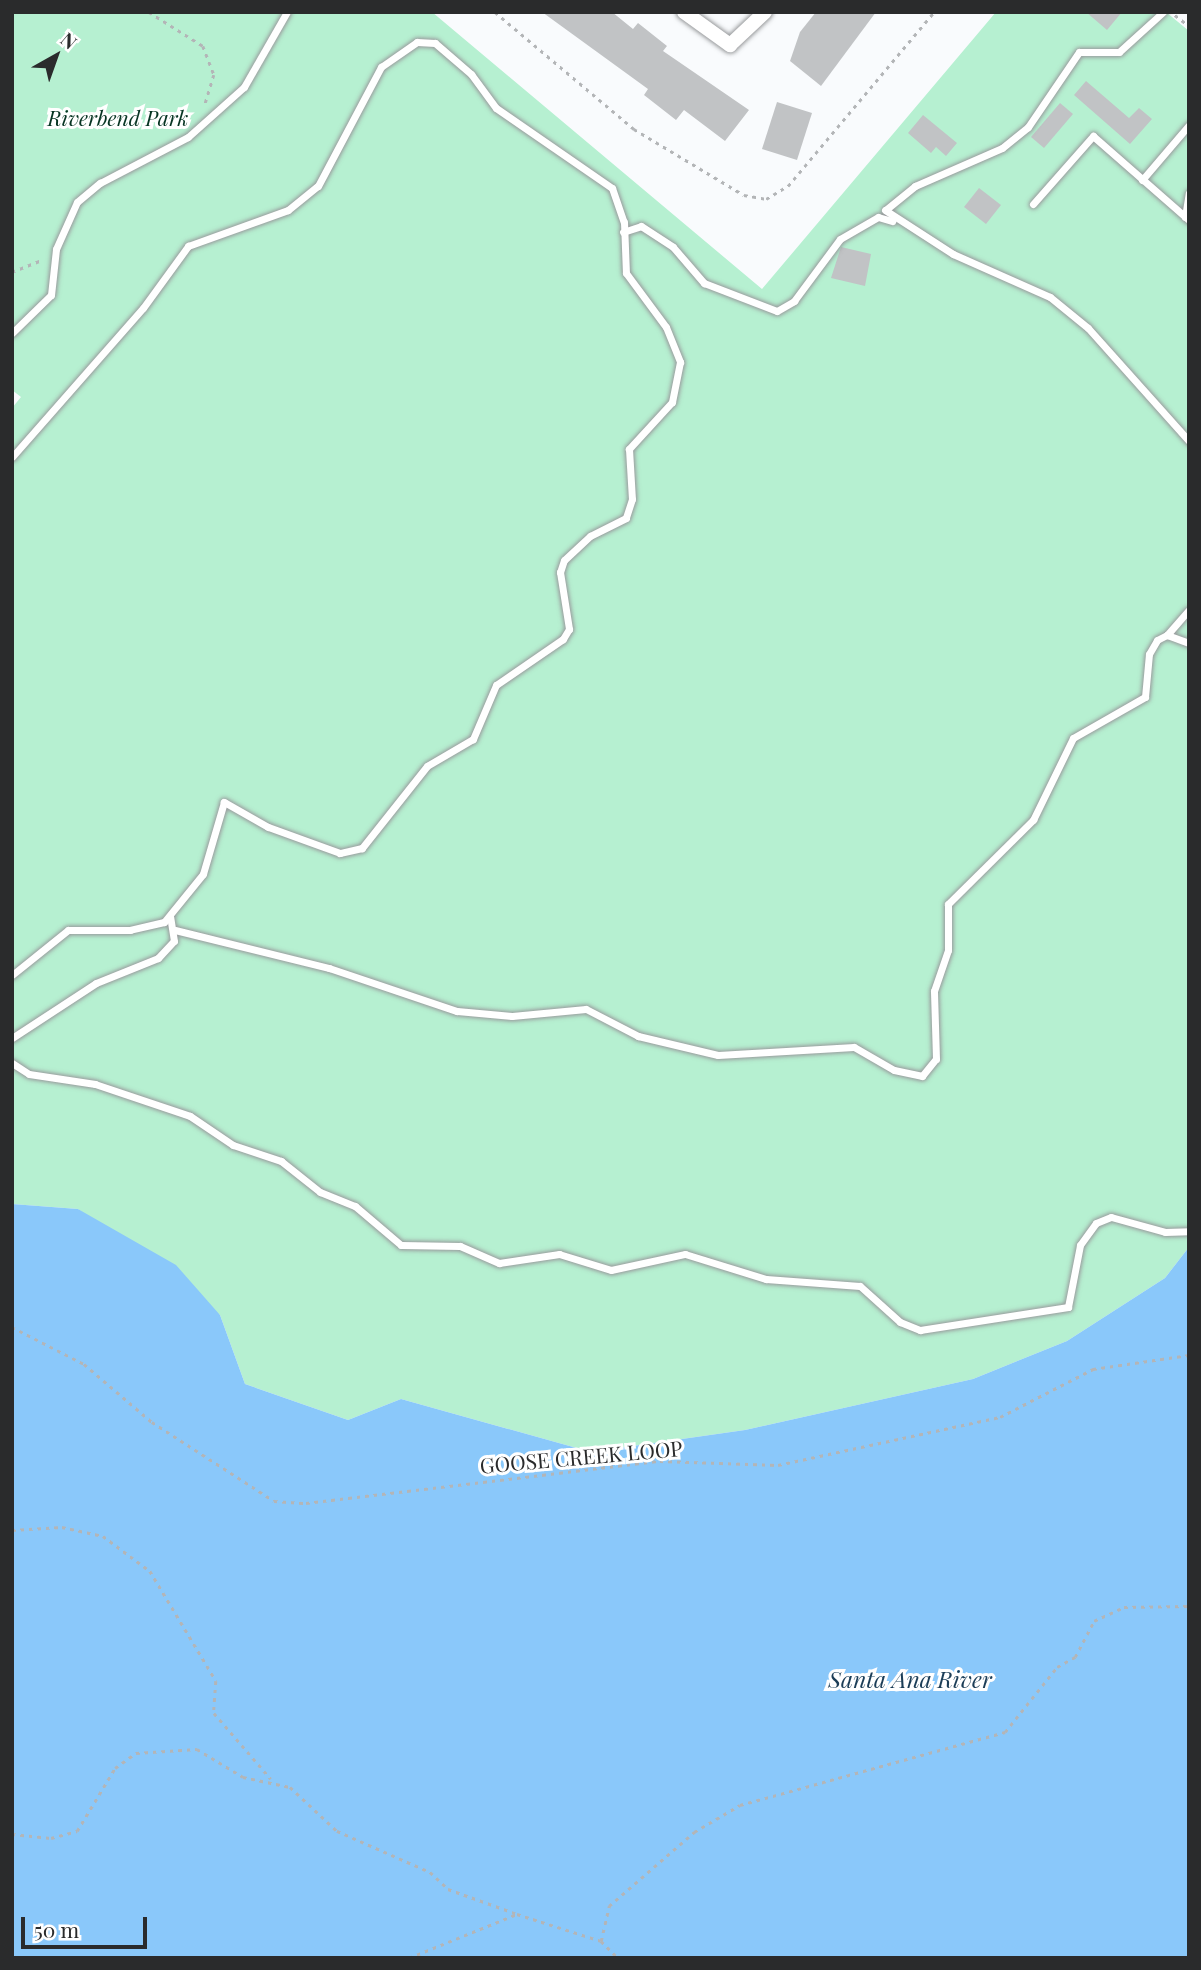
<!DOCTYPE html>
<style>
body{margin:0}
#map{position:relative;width:1201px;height:1970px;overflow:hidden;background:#f9fbfd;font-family:"Playfair Display",serif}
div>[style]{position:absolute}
.green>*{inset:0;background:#b6f0d1}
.water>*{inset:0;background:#8ac8fa}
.building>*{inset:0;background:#c1c3c5}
.path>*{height:2.5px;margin-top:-1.25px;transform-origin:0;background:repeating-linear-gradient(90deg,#b3b5b7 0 3.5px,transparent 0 8.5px)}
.roads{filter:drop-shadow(0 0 2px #999b9d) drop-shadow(0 0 2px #999b9d)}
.service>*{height:7px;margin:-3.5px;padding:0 3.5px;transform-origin:3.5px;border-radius:3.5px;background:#fff}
.minor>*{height:14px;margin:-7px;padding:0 7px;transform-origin:7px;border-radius:7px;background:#fff}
span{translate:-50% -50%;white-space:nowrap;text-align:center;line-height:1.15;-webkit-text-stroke:6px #fff;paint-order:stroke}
.park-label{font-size:21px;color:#063422;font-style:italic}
.street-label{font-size:21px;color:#2a2b2c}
.water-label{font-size:23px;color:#1b3d57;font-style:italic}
.frame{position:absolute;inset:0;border:14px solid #2a2b2c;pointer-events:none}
.north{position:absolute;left:21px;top:21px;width:70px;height:70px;-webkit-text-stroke:5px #fff;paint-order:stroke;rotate:40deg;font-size:19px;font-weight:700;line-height:28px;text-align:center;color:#2a2b2c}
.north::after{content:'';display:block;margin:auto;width:24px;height:32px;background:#2a2b2c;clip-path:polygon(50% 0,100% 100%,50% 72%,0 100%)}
.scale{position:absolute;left:21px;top:1917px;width:126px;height:32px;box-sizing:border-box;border:4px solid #2a2b2c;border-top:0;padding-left:9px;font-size:21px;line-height:24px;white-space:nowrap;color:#2a2b2c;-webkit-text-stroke:5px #fff;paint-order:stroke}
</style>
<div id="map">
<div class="green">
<div style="clip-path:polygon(12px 12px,432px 12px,762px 289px,996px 12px,1166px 12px,1189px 31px,1189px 1247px,1165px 1278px,1067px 1341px,973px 1379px,745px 1430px,591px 1452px,401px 1399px,348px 1420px,245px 1384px,220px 1315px,78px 1209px,12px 1204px,12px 408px,21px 397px,12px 390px)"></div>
</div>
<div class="water">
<div style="clip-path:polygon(12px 1204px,78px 1209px,176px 1265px,220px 1315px,245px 1384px,348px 1420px,401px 1399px,591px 1452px,745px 1430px,973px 1379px,1067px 1341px,1165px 1278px,1189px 1247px,1189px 1958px,12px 1958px)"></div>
</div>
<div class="building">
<div style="clip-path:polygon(542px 12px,612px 12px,633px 29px,638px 23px,667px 46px,663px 51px,749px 110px,725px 141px,684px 110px,676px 120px,644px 95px,648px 89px)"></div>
<div style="clip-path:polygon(816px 12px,876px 12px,821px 86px,790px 61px,800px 32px)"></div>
<div style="clip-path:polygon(1086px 12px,1122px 12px,1107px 30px)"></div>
<div style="clip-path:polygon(1086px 81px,1129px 118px,1139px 108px,1152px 119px,1130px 144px,1074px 95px)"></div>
<div style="clip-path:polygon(777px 102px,812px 113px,797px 160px,762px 149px)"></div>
<div style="clip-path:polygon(1060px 103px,1073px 114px,1044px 148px,1031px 137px)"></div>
<div style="clip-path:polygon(923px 115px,957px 143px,946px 156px,936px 147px,931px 153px,908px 133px)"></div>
<div style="clip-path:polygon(979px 188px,1001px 205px,986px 224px,964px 207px)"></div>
<div style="clip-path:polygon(841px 247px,871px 254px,865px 286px,831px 278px)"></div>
</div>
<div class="path">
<div style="left:149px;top:12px;width:64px;rotate:32.2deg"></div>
<div style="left:203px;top:46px;width:31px;rotate:69deg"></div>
<div style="left:214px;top:75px;width:30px;rotate:107deg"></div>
<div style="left:495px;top:12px;width:182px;rotate:40.1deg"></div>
<div style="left:634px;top:129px;width:128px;rotate:31deg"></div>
<div style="left:744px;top:195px;width:22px;rotate:10deg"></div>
<div style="left:766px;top:199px;width:26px;rotate:-31deg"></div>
<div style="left:788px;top:186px;width:227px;rotate:-50deg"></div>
<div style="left:1175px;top:15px;width:18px;rotate:38deg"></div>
<div style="left:12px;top:272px;width:32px;rotate:-22deg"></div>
<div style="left:12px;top:1327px;width:81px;rotate:27.2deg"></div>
<div style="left:84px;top:1364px;width:89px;rotate:40.5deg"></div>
<div style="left:152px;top:1422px;width:145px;rotate:32.9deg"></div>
<div style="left:274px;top:1501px;width:32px;rotate:4deg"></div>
<div style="left:306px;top:1503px;width:356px;rotate:-6.8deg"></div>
<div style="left:660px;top:1461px;width:118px;rotate:1.9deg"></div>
<div style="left:778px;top:1465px;width:227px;rotate:-12.2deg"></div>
<div style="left:1000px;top:1417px;width:105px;rotate:-27.3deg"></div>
<div style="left:1093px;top:1369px;width:97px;rotate:-8.3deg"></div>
<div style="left:12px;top:1530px;width:50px;rotate:-3.4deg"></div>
<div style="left:62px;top:1527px;width:42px;rotate:12.4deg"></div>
<div style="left:103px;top:1536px;width:59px;rotate:36.7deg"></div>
<div style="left:150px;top:1571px;width:128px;rotate:59deg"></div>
<div style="left:216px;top:1681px;width:32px;rotate:94deg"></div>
<div style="left:214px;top:1713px;width:87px;rotate:49.2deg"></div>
<div style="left:12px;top:1834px;width:39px;rotate:6deg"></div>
<div style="left:51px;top:1838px;width:27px;rotate:-15deg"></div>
<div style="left:77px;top:1831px;width:74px;rotate:-58.9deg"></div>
<div style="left:115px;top:1768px;width:26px;rotate:-36deg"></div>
<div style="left:136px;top:1753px;width:61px;rotate:-3.8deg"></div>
<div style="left:197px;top:1749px;width:54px;rotate:31.3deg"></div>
<div style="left:243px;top:1777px;width:48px;rotate:12deg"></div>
<div style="left:290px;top:1787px;width:64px;rotate:43.1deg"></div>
<div style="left:337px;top:1831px;width:102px;rotate:23.8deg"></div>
<div style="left:430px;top:1872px;width:25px;rotate:43deg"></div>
<div style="left:448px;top:1889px;width:73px;rotate:19.9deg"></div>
<div style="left:601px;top:1941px;width:36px;rotate:-77deg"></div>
<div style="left:609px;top:1906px;width:113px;rotate:-41deg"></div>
<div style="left:694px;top:1832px;width:53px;rotate:-30.4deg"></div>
<div style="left:740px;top:1805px;width:275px;rotate:-15.4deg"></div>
<div style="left:1005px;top:1732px;width:83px;rotate:-51.3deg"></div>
<div style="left:1057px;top:1667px;width:21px;rotate:-29deg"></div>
<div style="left:1075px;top:1657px;width:41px;rotate:-62.2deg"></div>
<div style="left:1094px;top:1621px;width:33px;rotate:-25deg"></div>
<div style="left:1124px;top:1607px;width:65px;rotate:-0.9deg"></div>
<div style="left:409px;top:1958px;width:117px;rotate:-22.2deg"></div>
<div style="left:517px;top:1914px;width:88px;rotate:17.8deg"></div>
<div style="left:601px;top:1941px;width:24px;rotate:45deg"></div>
</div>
<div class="roads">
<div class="service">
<div style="left:1163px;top:12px;width:59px;rotate:137.7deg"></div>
<div style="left:1119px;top:52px;width:40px;rotate:180deg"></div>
<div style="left:1079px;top:52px;width:91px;rotate:124.2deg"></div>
<div style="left:1028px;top:127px;width:33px;rotate:141deg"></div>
<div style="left:1002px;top:148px;width:95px;rotate:156.4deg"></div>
<div style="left:915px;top:186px;width:38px;rotate:141deg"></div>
<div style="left:885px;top:210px;width:81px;rotate:32.9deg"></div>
<div style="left:953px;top:254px;width:106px;rotate:23.9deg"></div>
<div style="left:1050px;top:297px;width:49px;rotate:39.2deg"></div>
<div style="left:1088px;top:328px;width:152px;rotate:48.2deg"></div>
<div style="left:1142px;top:180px;width:72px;rotate:-49.5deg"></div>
<div style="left:1033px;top:204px;width:91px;rotate:-48.6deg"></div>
<div style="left:1093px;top:136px;width:128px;rotate:41.2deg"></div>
<div style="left:1185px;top:217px;width:24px;rotate:-81deg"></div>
<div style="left:623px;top:232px;width:19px;rotate:-18deg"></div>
<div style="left:641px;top:226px;width:38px;rotate:33deg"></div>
<div style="left:673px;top:247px;width:48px;rotate:49.3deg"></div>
<div style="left:704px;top:283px;width:78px;rotate:21deg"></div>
<div style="left:777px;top:311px;width:20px;rotate:-30deg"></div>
<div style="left:794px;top:301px;width:77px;rotate:-53.4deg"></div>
<div style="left:840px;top:239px;width:44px;rotate:-30.1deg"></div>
<div style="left:878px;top:217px;width:15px;rotate:16deg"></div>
<div style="left:12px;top:333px;width:54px;rotate:-44.3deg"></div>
<div style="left:51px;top:295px;width:46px;rotate:-83.8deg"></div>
<div style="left:56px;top:249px;width:51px;rotate:-65.9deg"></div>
<div style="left:77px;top:202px;width:30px;rotate:-40deg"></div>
<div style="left:100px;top:183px;width:99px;rotate:-27.6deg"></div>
<div style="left:188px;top:137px;width:75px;rotate:-41.8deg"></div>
<div style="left:244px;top:87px;width:86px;rotate:-60.2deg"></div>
<div style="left:12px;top:457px;width:198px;rotate:-48.7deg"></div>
<div style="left:143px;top:308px;width:77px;rotate:-54deg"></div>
<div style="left:188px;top:246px;width:106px;rotate:-19.8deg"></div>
<div style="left:288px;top:210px;width:38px;rotate:-39deg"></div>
<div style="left:318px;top:186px;width:135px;rotate:-62.1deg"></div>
<div style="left:381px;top:67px;width:44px;rotate:-34.8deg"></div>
<div style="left:417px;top:42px;width:18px;rotate:3deg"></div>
<div style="left:435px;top:43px;width:48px;rotate:40.7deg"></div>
<div style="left:471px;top:74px;width:42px;rotate:53.7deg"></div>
<div style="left:496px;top:108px;width:141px;rotate:34.6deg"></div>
<div style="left:612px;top:188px;width:36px;rotate:71deg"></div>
<div style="left:624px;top:222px;width:51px;rotate:87.8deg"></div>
<div style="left:626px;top:273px;width:67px;rotate:53.5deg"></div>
<div style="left:666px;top:327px;width:38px;rotate:68deg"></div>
<div style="left:680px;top:362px;width:41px;rotate:101.3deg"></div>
<div style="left:672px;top:402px;width:64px;rotate:132.5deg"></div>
<div style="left:629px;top:449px;width:50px;rotate:86.6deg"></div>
<div style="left:632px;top:499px;width:20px;rotate:108deg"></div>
<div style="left:626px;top:518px;width:40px;rotate:153.4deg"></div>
<div style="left:590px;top:536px;width:35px;rotate:137deg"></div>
<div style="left:564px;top:560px;width:13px;rotate:108deg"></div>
<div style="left:560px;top:572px;width:58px;rotate:81deg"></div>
<div style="left:569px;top:629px;width:12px;rotate:121deg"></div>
<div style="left:563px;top:639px;width:81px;rotate:145.5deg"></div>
<div style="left:496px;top:685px;width:59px;rotate:113.1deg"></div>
<div style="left:473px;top:739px;width:53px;rotate:149.6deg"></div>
<div style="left:427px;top:766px;width:105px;rotate:128.4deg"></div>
<div style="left:362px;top:848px;width:23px;rotate:167deg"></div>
<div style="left:340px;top:853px;width:77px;rotate:-160.1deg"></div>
<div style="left:268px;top:827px;width:51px;rotate:-150.4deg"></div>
<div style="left:224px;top:802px;width:75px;rotate:106.3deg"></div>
<div style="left:203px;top:874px;width:62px;rotate:129.1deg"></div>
<div style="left:164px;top:922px;width:35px;rotate:167deg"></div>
<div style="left:130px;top:930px;width:62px;rotate:180deg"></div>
<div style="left:68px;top:930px;width:72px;rotate:141.2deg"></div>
<div style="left:1167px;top:635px;width:33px;rotate:-49deg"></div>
<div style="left:175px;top:930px;width:159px;rotate:13.9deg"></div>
<div style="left:329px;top:968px;width:135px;rotate:18.6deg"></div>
<div style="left:457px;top:1011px;width:55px;rotate:5.2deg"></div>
<div style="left:512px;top:1016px;width:74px;rotate:-5.4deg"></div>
<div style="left:586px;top:1009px;width:59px;rotate:27.4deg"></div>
<div style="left:638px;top:1036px;width:82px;rotate:13.4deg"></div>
<div style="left:718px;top:1055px;width:136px;rotate:-3.4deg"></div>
<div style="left:854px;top:1047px;width:46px;rotate:29.9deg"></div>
<div style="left:894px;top:1070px;width:29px;rotate:12deg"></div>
<div style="left:922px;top:1076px;width:22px;rotate:-51deg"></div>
<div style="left:936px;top:1059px;width:68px;rotate:-91.7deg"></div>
<div style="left:934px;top:991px;width:43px;rotate:-71.1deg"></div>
<div style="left:948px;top:950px;width:46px;rotate:-90deg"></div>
<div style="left:948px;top:904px;width:120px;rotate:-44.7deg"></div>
<div style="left:1033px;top:820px;width:91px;rotate:-64deg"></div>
<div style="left:1073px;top:738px;width:83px;rotate:-29.7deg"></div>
<div style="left:1145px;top:697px;width:43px;rotate:-84.7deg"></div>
<div style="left:1149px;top:654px;width:16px;rotate:-60deg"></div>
<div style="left:1157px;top:640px;width:11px;rotate:-27deg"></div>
<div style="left:1167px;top:635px;width:23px;rotate:20deg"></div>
<div style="left:12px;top:1038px;width:100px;rotate:-33.2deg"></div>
<div style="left:96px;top:983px;width:67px;rotate:-22deg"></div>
<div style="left:158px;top:958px;width:23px;rotate:-47deg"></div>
<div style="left:174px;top:941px;width:24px;rotate:-99deg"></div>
<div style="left:12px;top:1063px;width:20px;rotate:33deg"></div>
<div style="left:29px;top:1074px;width:67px;rotate:8.6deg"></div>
<div style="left:95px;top:1084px;width:100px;rotate:18.6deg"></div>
<div style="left:190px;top:1116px;width:52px;rotate:34deg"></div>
<div style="left:233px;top:1145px;width:51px;rotate:18.4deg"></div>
<div style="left:281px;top:1161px;width:50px;rotate:38.5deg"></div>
<div style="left:320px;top:1192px;width:38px;rotate:22deg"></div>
<div style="left:355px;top:1206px;width:60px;rotate:40.3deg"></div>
<div style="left:401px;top:1245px;width:59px;rotate:1deg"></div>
<div style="left:460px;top:1246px;width:43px;rotate:23.6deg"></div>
<div style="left:499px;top:1263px;width:61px;rotate:-8.5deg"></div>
<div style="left:559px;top:1254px;width:54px;rotate:17.1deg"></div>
<div style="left:611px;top:1270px;width:76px;rotate:-12.2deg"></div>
<div style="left:685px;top:1254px;width:85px;rotate:17.2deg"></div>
<div style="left:766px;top:1279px;width:94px;rotate:4.3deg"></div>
<div style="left:860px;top:1286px;width:54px;rotate:42deg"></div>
<div style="left:900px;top:1322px;width:22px;rotate:22deg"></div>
<div style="left:920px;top:1330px;width:150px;rotate:-8.8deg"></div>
<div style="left:1068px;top:1307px;width:63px;rotate:-79deg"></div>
<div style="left:1080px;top:1245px;width:27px;rotate:-54deg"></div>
<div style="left:1096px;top:1223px;width:16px;rotate:-22deg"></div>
<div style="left:1111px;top:1217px;width:56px;rotate:15.5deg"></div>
<div style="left:1165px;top:1232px;width:24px;rotate:-2deg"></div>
</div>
<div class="minor">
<div style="left:684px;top:12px;width:57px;rotate:35.7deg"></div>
<div style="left:730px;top:45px;width:48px;rotate:-43.3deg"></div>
</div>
</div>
<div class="park-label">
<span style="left:118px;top:117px">Riverbend Park</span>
</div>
<div class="street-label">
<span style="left:581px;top:1456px;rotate:-5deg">GOOSE CREEK LOOP</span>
</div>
<div class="water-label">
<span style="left:910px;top:1679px">Santa Ana River</span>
</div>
<div class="frame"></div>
<div class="north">N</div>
<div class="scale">50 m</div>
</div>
